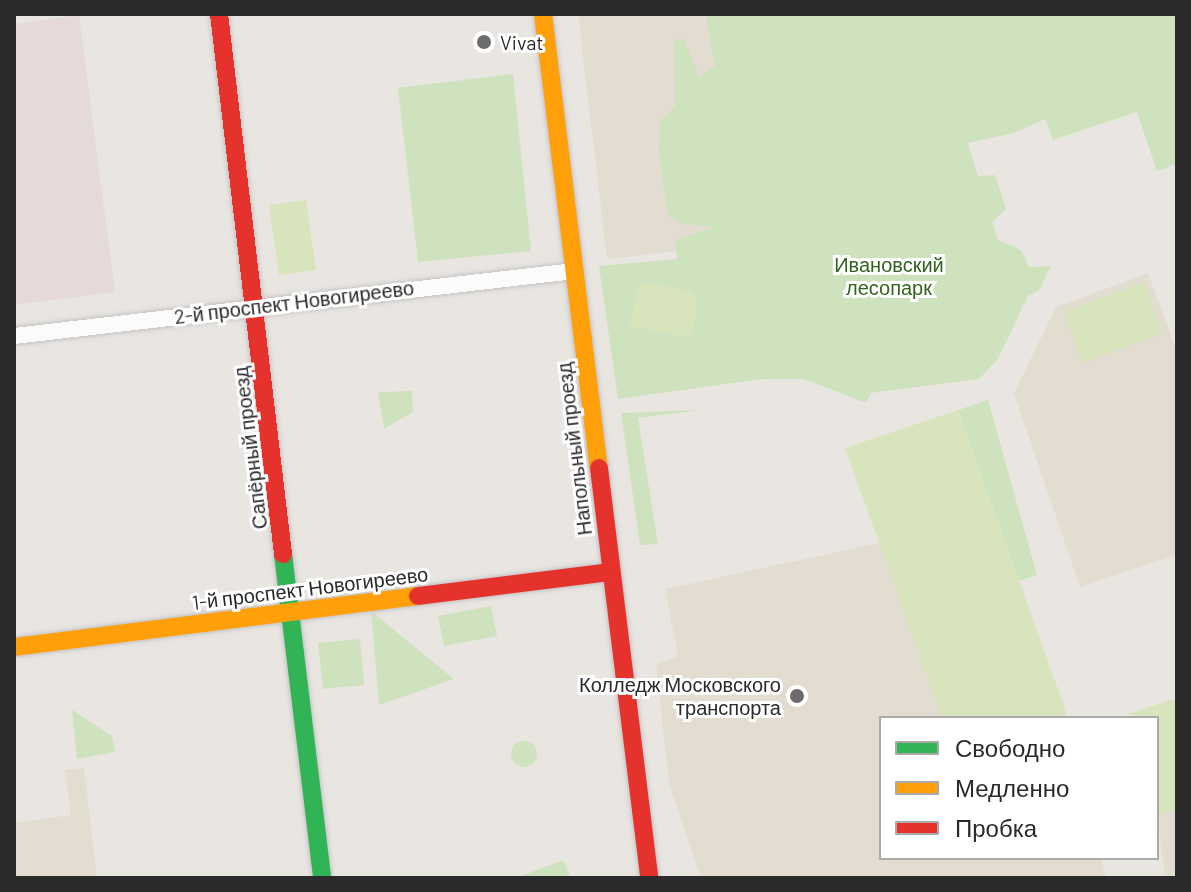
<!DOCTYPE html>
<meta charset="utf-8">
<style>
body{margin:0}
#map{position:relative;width:1191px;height:892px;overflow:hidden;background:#e9e6e2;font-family:Barlow,sans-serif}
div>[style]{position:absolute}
.education>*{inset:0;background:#e3dcd1}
.medical>*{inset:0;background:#e6dad9}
.green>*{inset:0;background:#cfe2be}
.round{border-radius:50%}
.pitch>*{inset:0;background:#d8e5bc}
.roads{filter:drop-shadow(0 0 2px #c5c4c4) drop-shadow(0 0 2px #c5c4c4)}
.street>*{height:16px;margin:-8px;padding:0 8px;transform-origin:8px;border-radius:8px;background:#fcfbfb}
.fast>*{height:18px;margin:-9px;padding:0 9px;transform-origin:9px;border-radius:9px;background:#30b455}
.slow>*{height:18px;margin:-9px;padding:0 9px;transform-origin:9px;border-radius:9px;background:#ff9f0a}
.jam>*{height:18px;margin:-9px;padding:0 9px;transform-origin:9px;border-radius:9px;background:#e5322d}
.dots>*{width:22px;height:22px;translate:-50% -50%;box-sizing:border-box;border:4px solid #fff;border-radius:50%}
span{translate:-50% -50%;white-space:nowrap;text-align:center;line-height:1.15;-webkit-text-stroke:6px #fff;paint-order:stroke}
.poi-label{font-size:20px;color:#2b2b2b}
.left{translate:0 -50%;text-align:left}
.right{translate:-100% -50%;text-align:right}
.park-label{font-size:20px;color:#326420}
.street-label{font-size:20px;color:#2b2b2b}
.frame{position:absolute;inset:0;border:16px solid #2b2b2b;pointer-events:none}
.legend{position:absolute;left:879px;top:716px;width:280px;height:144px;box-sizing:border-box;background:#fff;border:2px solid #aaa;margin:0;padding:10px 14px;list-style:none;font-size:24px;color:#2b2b2b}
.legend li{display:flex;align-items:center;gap:16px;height:40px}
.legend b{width:40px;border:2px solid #aaa}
</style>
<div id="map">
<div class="education">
<div style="clip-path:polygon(578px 14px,737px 14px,759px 241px,607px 259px)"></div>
<div style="clip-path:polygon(1148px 273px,1177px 352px,1177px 554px,1080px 587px,1014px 393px,1056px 307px)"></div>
<div style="clip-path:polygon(879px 543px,942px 718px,881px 718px,881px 858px,1101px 858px,1106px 878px,701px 878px,669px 783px,656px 664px,678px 656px,665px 589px)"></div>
<div style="clip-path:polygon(84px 768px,97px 878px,14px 878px,14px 823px,71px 815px,65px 770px)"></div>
<div style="clip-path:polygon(1177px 809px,1177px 878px,1165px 878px,1157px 816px)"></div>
</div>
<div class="medical">
<div style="clip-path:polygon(79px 15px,115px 292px,14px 305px,14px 24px)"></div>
</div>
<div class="green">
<div style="clip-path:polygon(706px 14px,1177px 14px,1177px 164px,1157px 171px,1137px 112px,1053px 140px,1045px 119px,1014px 133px,968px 143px,978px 176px,995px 175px,1006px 209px,992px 222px,998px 240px,1021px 250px,1029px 267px,1051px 266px,1039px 290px,1028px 296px,997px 360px,979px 379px,871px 393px,866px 403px,804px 379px,762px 379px,618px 399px,599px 266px,677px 259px,675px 240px,713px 227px,677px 223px,668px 215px,659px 151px,660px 121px,675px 106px,674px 40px,684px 39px,699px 77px,715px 66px)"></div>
<div style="clip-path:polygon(513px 74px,531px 251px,418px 262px,398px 88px)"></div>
<div style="clip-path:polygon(412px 391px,413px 412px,384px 429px,378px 392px)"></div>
<div style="clip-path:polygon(988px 400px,1037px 575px,1019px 581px,958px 410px)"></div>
<div style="clip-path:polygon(700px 410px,638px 418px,658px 544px,640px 545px,621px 413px)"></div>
<div style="clip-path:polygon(491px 606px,497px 636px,444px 646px,438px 616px)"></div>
<div style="clip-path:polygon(371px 611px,454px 679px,379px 705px)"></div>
<div style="clip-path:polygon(360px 639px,364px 685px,323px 689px,318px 643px)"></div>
<div style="clip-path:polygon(72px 710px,112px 736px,115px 752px,77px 759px)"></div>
<div class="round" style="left:511px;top:741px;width:26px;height:26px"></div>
<div style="clip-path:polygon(563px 860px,571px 878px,516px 878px)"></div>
</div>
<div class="pitch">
<div style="clip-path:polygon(306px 200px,316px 270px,279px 275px,269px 205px)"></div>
<div style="clip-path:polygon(1144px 282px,1163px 333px,1082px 363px,1064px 312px)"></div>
<div style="clip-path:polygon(650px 283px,692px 292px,698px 302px,691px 338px,630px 326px,638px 288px)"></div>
<div style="clip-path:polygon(958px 410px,1064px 706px,1067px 718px,942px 718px,845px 448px)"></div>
<div style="clip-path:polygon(1177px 698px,1177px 809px,1157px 816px,1157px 718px,1127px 714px)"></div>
</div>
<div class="roads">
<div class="street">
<div style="left:14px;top:336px;width:564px;rotate:-6.62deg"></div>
</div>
<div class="fast">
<div style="left:283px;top:554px;width:326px;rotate:83.1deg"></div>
</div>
<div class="slow">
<div style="left:543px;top:14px;width:457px;rotate:83deg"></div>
<div style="left:14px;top:647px;width:407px;rotate:-7.2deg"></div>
</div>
<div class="jam">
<div style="left:219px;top:14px;width:544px;rotate:83.24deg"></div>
<div style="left:599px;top:468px;width:413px;rotate:83deg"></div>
<div style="left:418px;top:596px;width:194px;rotate:-7.1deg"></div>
</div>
</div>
<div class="dots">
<div style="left:484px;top:42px;background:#6e6c6b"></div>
<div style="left:797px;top:696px;background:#6e6c6b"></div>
</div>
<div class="poi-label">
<span class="left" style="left:500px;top:42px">Vivat</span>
<span class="right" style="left:781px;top:696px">Колледж Московского<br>транспорта</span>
</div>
<div class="park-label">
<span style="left:889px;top:276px">Ивановский<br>лесопарк</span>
</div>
<div class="street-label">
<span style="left:294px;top:302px;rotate:-7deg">2-й проспект Новогиреево</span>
<span style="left:250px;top:448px;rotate:-97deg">Сапёрный проезд</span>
<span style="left:574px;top:449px;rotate:-97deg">Напольный проезд</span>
<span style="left:310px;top:588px;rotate:-7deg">1-й проспект Новогиреево</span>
</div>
<div class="frame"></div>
<ul class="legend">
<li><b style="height:10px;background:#30b455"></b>Свободно</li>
<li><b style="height:10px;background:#ff9f0a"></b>Медленно</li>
<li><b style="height:10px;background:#e5322d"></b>Пробка</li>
</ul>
</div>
